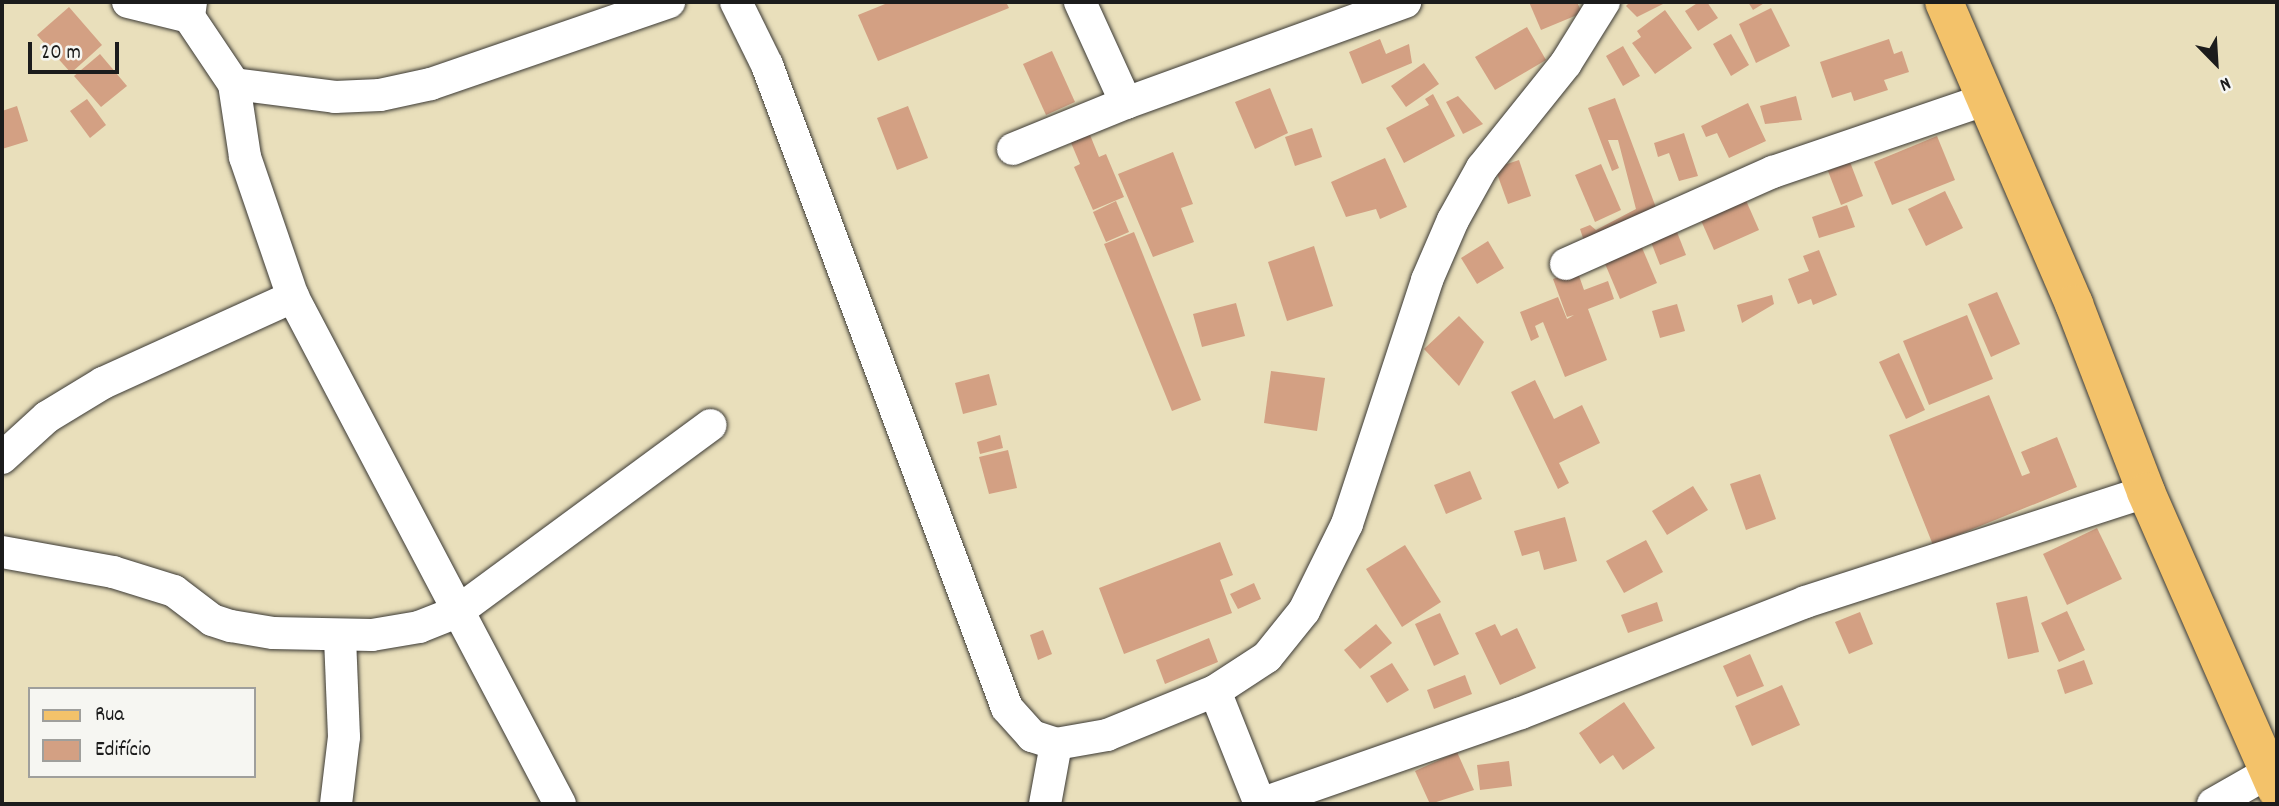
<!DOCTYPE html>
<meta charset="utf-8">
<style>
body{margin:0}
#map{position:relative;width:2279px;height:806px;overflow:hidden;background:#e9dfbb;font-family:Dekko,sans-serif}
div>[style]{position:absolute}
.building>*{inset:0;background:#d3a083}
.roads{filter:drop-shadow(0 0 2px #3b3934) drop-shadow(0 0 2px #3b3934)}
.street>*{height:32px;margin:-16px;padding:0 16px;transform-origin:16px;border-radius:16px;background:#fff}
.primary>*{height:38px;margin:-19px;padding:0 19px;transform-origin:19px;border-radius:19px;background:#f3c26a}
span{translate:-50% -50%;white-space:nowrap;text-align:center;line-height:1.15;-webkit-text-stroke:5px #f6f6f2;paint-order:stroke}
.frame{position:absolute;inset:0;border:4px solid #1c1c1c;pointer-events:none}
.legend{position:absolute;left:28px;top:687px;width:228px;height:91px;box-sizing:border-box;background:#f6f6f2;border:2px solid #9f9f9c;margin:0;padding:9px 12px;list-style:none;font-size:21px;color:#1c1c1c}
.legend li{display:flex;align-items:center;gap:14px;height:35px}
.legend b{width:35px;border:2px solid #9f9f9c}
.north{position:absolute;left:2181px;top:28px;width:70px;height:70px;-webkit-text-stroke:5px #f6f6f2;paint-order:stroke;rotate:156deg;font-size:19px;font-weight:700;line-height:28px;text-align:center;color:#1c1c1c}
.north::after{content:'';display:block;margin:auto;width:24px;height:32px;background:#1c1c1c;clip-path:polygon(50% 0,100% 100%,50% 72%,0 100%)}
.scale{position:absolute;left:28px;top:42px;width:91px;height:32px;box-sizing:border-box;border:4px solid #1c1c1c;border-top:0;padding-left:9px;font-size:21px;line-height:24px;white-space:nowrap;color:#1c1c1c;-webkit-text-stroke:5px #f6f6f2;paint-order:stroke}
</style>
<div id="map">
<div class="building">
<div style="clip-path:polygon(890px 2px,1006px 2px,1009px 8px,878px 61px,858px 15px)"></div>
<div style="clip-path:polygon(1529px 2px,1577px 2px,1582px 13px,1541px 30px)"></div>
<div style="clip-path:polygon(1630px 2px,1667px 2px,1637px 17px,1626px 6px)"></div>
<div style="clip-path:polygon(1699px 2px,1707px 2px,1718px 18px,1698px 31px,1685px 11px)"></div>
<div style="clip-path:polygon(1748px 2px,1766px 2px,1753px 10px)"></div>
<div style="clip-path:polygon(69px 7px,102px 45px,71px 73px,37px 35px)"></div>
<div style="clip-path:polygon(1771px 8px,1790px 46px,1756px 63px,1739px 24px)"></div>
<div style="clip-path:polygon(1665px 10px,1692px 48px,1655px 74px,1632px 43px,1641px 37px,1637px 31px)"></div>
<div style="clip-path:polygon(1527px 27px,1546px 60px,1495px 90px,1475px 57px)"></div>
<div style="clip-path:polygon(1731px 34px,1749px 65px,1731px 76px,1713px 44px)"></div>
<div style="clip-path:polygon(1380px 39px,1386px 54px,1409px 44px,1412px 63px,1362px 84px,1349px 52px)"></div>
<div style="clip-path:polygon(1889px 39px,1894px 54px,1902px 51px,1909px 72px,1884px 80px,1888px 90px,1854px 101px,1851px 92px,1832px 98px,1820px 62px)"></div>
<div style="clip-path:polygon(1623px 46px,1640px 76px,1623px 86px,1606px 56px)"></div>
<div style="clip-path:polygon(1052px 51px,1075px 102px,1046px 115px,1023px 64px)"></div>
<div style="clip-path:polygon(100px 54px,127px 86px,101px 107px,74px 76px)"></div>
<div style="clip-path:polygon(1424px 63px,1439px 84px,1406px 107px,1391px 86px)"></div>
<div style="clip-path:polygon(1270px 88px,1288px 133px,1255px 149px,1235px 102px)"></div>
<div style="clip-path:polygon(1433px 94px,1455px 136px,1404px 163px,1386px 128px,1429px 105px,1425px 99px)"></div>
<div style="clip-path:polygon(1458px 96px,1483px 124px,1463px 134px,1446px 102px)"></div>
<div style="clip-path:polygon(1796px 96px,1802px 120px,1765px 124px,1760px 106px)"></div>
<div style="clip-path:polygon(1615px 98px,1658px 213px,1584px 241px,1580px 229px,1590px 225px,1596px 230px,1636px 209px,1618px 140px,1608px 140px,1619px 168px,1612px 171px,1588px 108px)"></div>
<div style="clip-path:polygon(87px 99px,106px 125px,90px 138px,70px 111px)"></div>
<div style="clip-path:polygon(1748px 103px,1766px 141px,1729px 158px,1717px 133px,1706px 137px,1701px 126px)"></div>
<div style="clip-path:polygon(17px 106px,28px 141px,2px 149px,2px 111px)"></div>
<div style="clip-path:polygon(908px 106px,928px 158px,897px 170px,877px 118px)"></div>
<div style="clip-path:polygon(1312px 128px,1322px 157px,1295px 166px,1285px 137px)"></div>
<div style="clip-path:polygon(1088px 130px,1099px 157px,1106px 154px,1124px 197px,1093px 210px,1074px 167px,1080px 164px,1069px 138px)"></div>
<div style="clip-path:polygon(1684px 133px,1698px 176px,1679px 181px,1669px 153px,1658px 157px,1654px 143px)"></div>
<div style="clip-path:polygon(1937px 136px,1955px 180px,1892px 205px,1874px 162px)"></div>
<div style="clip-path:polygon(1173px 152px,1193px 204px,1181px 208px,1194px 242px,1153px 257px,1118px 174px)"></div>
<div style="clip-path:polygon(1385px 158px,1407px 207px,1380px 219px,1376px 209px,1346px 217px,1331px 182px)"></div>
<div style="clip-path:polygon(1519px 160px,1531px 196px,1508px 204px,1495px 168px)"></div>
<div style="clip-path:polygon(1850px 162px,1863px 196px,1841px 205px,1828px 171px)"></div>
<div style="clip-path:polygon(1601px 164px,1621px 210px,1595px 222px,1575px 175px)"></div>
<div style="clip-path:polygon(1741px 189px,1759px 230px,1714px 250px,1696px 209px)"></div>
<div style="clip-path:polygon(1945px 191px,1963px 228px,1926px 246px,1908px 209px)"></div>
<div style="clip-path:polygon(1116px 201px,1129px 232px,1106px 242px,1093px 212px)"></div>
<div style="clip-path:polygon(1847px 205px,1855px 227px,1819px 238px,1812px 217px)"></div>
<div style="clip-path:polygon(1675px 227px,1686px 255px,1660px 265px,1649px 237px)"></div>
<div style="clip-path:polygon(1134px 232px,1201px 400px,1172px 411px,1104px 244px)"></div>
<div style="clip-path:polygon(1488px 241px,1504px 268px,1477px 284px,1461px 258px)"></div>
<div style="clip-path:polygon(1640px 243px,1657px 283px,1620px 299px,1603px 259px)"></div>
<div style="clip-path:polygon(1314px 246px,1333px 306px,1287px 321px,1268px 262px)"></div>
<div style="clip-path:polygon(1819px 250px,1837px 295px,1813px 305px,1811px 299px,1798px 304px,1788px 279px,1809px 271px,1803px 256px)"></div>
<div style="clip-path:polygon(1577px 270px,1584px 290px,1608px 281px,1614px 299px,1588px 309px,1607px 360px,1565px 377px,1543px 322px,1535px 326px,1539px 337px,1531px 341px,1520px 312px,1558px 297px,1567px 319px,1574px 315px,1567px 317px,1553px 279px)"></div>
<div style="clip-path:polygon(1997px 292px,2020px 344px,1991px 357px,1968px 304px)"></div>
<div style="clip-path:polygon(1772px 295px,1774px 304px,1742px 323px,1737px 305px)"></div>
<div style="clip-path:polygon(1236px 303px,1245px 336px,1202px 347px,1193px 314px)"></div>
<div style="clip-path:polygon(1677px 304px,1685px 331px,1660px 338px,1652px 311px)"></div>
<div style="clip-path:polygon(1967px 315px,1993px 379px,1929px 405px,1903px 341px)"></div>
<div style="clip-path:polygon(1459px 316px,1484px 342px,1459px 386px,1424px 349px)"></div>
<div style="clip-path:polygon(1899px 353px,1925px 410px,1906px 419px,1879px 362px)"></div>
<div style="clip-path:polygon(1271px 371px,1325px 378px,1317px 431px,1264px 423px)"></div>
<div style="clip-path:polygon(989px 374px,997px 405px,963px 414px,955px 383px)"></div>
<div style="clip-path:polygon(1535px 380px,1554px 419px,1582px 405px,1600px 443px,1559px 463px,1569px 483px,1558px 489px,1511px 392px)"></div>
<div style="clip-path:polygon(1989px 395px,2022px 476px,2030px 473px,2021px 452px,2057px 437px,2077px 487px,1933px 545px,1889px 435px)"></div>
<div style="clip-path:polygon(1000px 435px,1003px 448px,980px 454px,977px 442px)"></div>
<div style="clip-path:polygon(1008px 450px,1017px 488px,989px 494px,979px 457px)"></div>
<div style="clip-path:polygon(1470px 471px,1482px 499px,1446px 514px,1434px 485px)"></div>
<div style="clip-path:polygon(1760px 474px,1776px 519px,1746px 530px,1730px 484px)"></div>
<div style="clip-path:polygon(1693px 486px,1708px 510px,1667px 535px,1652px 511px)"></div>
<div style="clip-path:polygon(1565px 517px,1577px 561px,1544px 570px,1539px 551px,1522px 556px,1514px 531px)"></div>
<div style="clip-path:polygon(2097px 528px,2122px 579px,2067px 605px,2043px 554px)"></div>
<div style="clip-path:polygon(1646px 540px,1663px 572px,1624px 593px,1606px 561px)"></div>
<div style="clip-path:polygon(1220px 542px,1233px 575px,1220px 580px,1232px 613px,1124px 654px,1099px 588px)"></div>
<div style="clip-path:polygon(1405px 545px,1441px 602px,1402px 627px,1366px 569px)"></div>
<div style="clip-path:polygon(1254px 583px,1261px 599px,1238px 609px,1230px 594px)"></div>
<div style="clip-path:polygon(2027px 596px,2039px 652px,2008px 659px,1996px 603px)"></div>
<div style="clip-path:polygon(1657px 602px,1663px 621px,1628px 633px,1621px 615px)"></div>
<div style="clip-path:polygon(2067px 611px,2085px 650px,2059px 662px,2041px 623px)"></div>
<div style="clip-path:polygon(1860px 612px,1873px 644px,1849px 654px,1835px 622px)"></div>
<div style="clip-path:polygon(1440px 613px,1459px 654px,1434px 666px,1415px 624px)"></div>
<div style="clip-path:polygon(1376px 624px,1392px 643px,1360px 669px,1344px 650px)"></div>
<div style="clip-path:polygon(1495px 624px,1501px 636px,1517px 628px,1536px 668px,1500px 685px,1475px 633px)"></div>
<div style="clip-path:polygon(1043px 630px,1052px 654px,1038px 660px,1030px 635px)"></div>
<div style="clip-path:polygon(1209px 638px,1218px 662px,1165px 684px,1156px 660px)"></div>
<div style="clip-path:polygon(1750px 654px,1764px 686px,1737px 697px,1723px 666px)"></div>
<div style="clip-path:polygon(2084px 660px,2093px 684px,2065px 694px,2057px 670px)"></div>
<div style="clip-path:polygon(1392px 663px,1409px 690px,1387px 703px,1370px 676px)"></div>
<div style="clip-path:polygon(1465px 675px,1472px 694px,1434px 709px,1427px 690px)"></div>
<div style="clip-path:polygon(1782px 685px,1800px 725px,1752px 746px,1735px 706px)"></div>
<div style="clip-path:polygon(1624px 702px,1655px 748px,1623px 770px,1613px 755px,1600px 764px,1579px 733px)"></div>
<div style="clip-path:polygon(1457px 752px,1474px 790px,1430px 804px,1415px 771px)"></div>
<div style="clip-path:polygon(1509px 761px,1512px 786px,1480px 790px,1477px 765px)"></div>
</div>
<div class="roads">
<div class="street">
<div style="left:128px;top:2px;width:63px;rotate:13.8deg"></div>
<div style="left:191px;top:2px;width:15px;rotate:98deg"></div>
<div style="left:189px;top:17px;width:81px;rotate:56.1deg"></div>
<div style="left:234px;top:84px;width:74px;rotate:81.4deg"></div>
<div style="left:245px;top:157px;width:148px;rotate:71.1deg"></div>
<div style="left:293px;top:297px;width:573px;rotate:62.23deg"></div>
<div style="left:736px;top:2px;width:70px;rotate:63.8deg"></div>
<div style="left:767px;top:65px;width:686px;rotate:69.53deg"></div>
<div style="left:1007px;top:708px;width:38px;rotate:48deg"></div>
<div style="left:1032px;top:736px;width:25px;rotate:18deg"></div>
<div style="left:1080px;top:2px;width:111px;rotate:65.5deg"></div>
<div style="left:1126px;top:103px;width:297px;rotate:-19.9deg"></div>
<div style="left:234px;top:84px;width:102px;rotate:7.3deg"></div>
<div style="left:335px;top:97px;width:45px;rotate:-2.5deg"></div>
<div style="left:380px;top:95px;width:52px;rotate:-12.2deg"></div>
<div style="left:431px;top:84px;width:252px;rotate:-19deg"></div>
<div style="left:1013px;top:149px;width:122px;rotate:-22.2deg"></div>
<div style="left:1566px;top:264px;width:227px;rotate:-24deg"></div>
<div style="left:1773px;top:172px;width:223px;rotate:-18.8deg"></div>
<div style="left:2px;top:458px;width:61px;rotate:-42.3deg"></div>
<div style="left:47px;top:417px;width:66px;rotate:-31.3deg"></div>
<div style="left:103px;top:383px;width:209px;rotate:-24.4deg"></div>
<div style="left:2px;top:552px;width:113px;rotate:10.2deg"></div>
<div style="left:113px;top:572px;width:64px;rotate:17.3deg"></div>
<div style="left:174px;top:591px;width:48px;rotate:37.3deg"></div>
<div style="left:212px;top:620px;width:20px;rotate:18deg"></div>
<div style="left:231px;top:626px;width:43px;rotate:9.5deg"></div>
<div style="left:273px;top:633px;width:99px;rotate:1.2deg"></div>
<div style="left:372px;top:635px;width:48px;rotate:-9.7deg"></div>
<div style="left:419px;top:627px;width:41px;rotate:-21.5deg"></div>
<div style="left:457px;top:612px;width:315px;rotate:-36.4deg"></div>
<div style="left:1215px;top:691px;width:122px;rotate:68.3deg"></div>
<div style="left:336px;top:804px;width:67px;rotate:-83.2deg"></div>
<div style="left:344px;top:737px;width:100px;rotate:-92.3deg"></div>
<div style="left:1045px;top:804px;width:61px;rotate:-79.6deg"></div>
<div style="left:1056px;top:744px;width:52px;rotate:-10deg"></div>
<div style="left:1107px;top:735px;width:117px;rotate:-22.2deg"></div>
<div style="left:1215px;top:691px;width:62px;rotate:-33.2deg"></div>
<div style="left:1267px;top:657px;width:59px;rotate:-51.2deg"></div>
<div style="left:1304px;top:611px;width:97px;rotate:-63.7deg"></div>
<div style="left:1347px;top:524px;width:257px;rotate:-71.8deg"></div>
<div style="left:1427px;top:280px;width:65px;rotate:-66.6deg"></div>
<div style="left:1453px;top:220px;width:60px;rotate:-60.9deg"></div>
<div style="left:1482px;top:168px;width:134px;rotate:-51.3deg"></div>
<div style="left:1566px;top:63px;width:72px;rotate:-58.1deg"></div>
<div style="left:1260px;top:804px;width:276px;rotate:-19.2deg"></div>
<div style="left:1521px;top:713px;width:305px;rotate:-21.3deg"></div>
<div style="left:1805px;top:602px;width:358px;rotate:-17.9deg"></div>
<div style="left:2213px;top:804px;width:64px;rotate:-29.7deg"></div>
</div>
<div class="primary">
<div style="left:1944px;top:2px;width:329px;rotate:66.7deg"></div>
<div style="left:2074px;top:304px;width:201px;rotate:69deg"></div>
<div style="left:2146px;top:492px;width:326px;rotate:66.3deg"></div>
</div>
</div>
<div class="frame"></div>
<ul class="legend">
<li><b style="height:9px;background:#f3c26a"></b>Rua</li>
<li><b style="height:19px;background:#d3a083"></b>Edifício</li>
</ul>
<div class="north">N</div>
<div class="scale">20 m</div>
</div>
